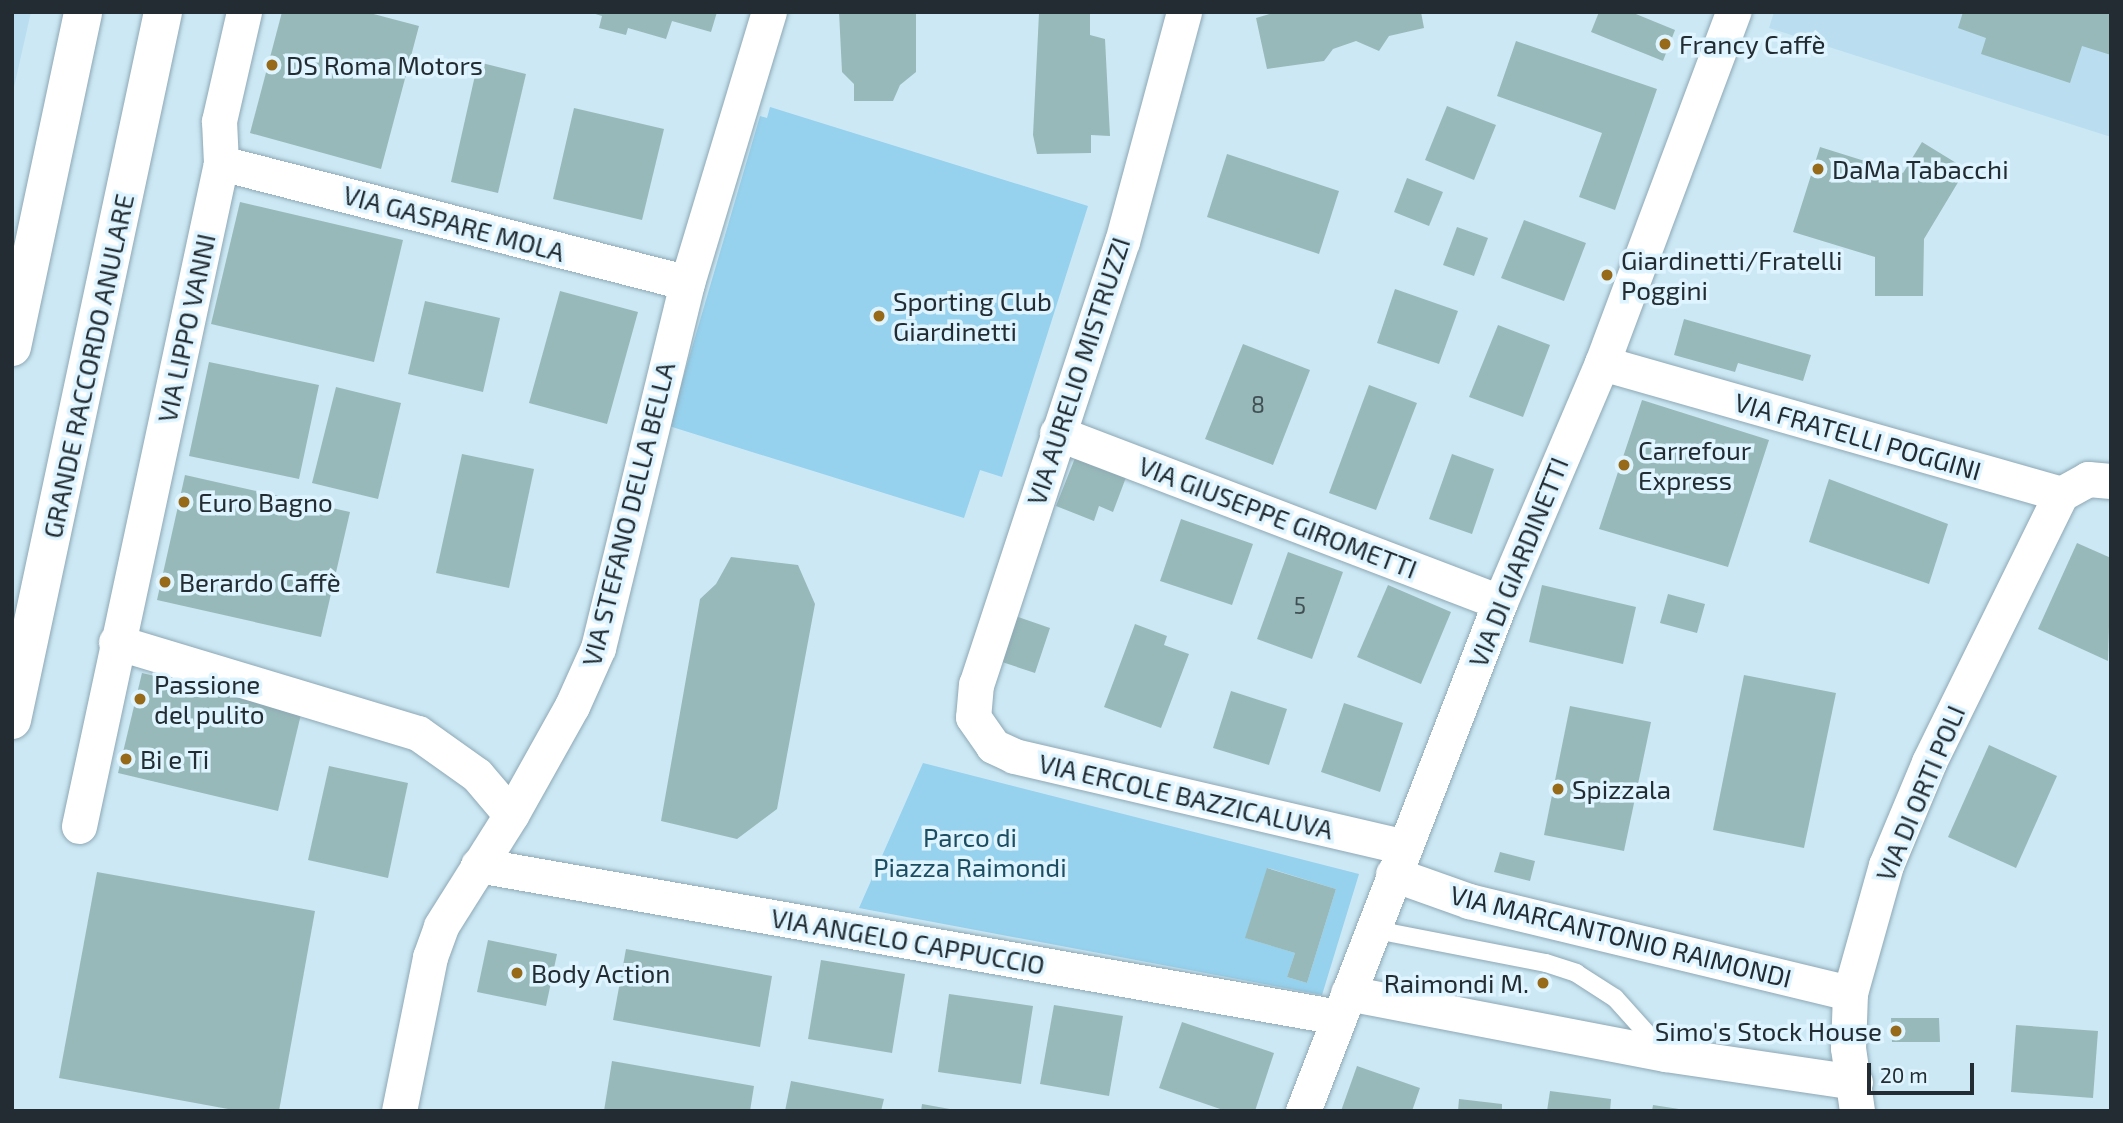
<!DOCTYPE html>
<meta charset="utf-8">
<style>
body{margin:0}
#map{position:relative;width:2123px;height:1123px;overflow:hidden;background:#cce8f5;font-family:"Exo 2",sans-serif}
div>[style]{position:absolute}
.built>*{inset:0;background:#badeef}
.green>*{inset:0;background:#96d1ed}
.building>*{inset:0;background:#98b9b9}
.roads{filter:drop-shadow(0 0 2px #8ea8b5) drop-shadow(0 0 2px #8ea8b5)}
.service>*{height:18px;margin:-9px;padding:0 9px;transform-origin:9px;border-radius:9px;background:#fff}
.minor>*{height:35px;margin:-17.5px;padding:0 17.5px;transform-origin:17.5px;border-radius:17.5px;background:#fff}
.motorway>*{height:38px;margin:-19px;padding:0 19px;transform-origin:19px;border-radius:19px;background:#fff}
.dots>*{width:19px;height:19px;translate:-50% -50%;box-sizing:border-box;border:4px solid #def4ff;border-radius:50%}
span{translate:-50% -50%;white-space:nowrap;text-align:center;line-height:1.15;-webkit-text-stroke:7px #def4ff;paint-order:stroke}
.number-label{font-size:23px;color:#404f54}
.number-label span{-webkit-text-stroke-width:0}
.poi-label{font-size:26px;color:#222c32}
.left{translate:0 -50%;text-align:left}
.right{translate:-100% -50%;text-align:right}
.street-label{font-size:26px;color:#222c32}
.park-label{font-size:26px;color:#1c4d61}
.frame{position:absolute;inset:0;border:14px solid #222c32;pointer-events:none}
.scale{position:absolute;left:1867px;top:1063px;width:107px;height:32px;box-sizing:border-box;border:4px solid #222c32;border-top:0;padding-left:9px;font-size:21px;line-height:24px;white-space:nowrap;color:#222c32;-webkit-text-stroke:5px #def4ff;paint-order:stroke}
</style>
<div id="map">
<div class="built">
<div style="clip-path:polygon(12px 12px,31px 12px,12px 96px)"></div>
<div style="clip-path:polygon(1774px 12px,2111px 12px,2111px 137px,1769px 28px)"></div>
</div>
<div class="green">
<div style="clip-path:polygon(770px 107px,1088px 206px,1002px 477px,980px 470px,964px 518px,669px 426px,760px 116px,767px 118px)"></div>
<div style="clip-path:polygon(evenodd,923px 763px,1359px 874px,1322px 995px,859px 908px,923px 763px,1268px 868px,1336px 889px,1307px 983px,1287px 977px,1295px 953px,1246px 938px,1268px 868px)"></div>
</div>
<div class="building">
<div style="clip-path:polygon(282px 12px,366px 12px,419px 26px,381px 169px,250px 133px)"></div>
<div style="clip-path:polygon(717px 12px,711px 32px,672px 21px,666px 39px,628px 28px,626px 35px,599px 28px,602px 16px,592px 13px)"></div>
<div style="clip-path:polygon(839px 12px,916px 12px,916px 72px,900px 85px,893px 101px,854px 101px,854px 84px,842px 72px)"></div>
<div style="clip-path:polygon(1276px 12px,1421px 12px,1424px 28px,1389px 36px,1379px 51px,1356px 41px,1333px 49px,1324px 61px,1267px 69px,1256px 18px)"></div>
<div style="clip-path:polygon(1599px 12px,1631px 12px,1675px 30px,1663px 61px,1591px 32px)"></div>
<div style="clip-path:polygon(1963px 12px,2111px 12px,2111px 55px,2082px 46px,2070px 83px,1981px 54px,1986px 38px,1958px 28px)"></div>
<div style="clip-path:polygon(1039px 13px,1090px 13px,1090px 35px,1105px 39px,1110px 136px,1091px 135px,1091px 153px,1037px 154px,1033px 135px)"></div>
<div style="clip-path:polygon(1516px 41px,1657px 89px,1615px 210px,1579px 197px,1602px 133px,1497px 96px)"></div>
<div style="clip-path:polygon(478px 62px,526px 74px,498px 193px,451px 182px)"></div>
<div style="clip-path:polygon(1447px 106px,1496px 125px,1474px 180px,1425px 160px)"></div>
<div style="clip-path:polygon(574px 108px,664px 129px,642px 220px,553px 199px)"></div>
<div style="clip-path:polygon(1922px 142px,1966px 169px,1924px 239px,1923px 296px,1875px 296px,1875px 257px,1793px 232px,1820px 147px,1903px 173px)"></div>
<div style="clip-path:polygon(1227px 154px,1339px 191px,1319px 254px,1207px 217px)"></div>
<div style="clip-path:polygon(1407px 178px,1443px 192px,1429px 226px,1394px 212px)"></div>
<div style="clip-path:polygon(240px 202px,403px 240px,374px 362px,211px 324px)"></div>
<div style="clip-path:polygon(1524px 220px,1586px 243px,1564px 301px,1501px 278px)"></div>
<div style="clip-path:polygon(1457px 227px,1488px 238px,1474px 276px,1443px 265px)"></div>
<div style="clip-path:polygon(1395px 289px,1458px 311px,1439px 364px,1377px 343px)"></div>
<div style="clip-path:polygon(560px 291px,638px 312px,607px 424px,529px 403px)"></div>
<div style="clip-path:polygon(425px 301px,500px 318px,483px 392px,408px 374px)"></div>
<div style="clip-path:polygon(1684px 319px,1811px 355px,1803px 381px,1738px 363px,1735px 372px,1674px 355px)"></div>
<div style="clip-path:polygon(1498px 325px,1550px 345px,1523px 417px,1469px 397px)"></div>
<div style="clip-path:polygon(1243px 344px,1310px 370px,1273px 465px,1205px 439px)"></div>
<div style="clip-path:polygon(209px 362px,319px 385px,299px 479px,189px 456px)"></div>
<div style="clip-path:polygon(1369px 385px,1417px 403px,1376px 510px,1329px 493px)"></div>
<div style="clip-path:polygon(336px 387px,401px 403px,378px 499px,312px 483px)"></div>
<div style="clip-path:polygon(1642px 400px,1769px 440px,1728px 567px,1599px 529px)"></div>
<div style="clip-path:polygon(1077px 453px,1128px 472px,1113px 512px,1099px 506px,1094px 521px,1056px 506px)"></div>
<div style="clip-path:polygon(462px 454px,534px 469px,509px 588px,436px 573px)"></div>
<div style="clip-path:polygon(1452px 454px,1494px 469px,1472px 534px,1429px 519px)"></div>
<div style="clip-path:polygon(185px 475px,350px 512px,321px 637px,157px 600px)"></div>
<div style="clip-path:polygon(1829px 479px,1948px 524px,1929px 584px,1809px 542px)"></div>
<div style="clip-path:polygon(1181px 519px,1253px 544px,1232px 605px,1160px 581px)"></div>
<div style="clip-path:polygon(2077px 543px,2111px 558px,2108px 661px,2038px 629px)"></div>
<div style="clip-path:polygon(1288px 552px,1343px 572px,1312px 659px,1257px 639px)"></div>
<div style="clip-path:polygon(731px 557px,798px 565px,815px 604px,777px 809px,737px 839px,661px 821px,700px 599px,716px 584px)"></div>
<div style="clip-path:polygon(1388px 585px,1451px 612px,1421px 684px,1357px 657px)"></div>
<div style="clip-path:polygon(1542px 585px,1636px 607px,1623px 664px,1529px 642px)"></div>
<div style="clip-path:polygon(1668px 594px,1705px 604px,1697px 633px,1660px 623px)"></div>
<div style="clip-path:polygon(1012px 615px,1050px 628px,1035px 673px,996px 660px)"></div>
<div style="clip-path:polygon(1135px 624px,1167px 636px,1164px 645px,1189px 654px,1161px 728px,1104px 707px)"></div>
<div style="clip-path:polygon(142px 673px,302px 710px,278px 811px,118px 773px)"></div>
<div style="clip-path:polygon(1744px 675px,1836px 693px,1804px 848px,1713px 830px)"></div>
<div style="clip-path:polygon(1231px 691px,1287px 709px,1269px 765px,1213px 748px)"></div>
<div style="clip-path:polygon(1344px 703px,1403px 723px,1380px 792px,1321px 772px)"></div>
<div style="clip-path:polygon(1570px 706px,1651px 722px,1624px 851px,1544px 835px)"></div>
<div style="clip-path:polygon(1989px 745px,2057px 776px,2016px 868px,1948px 837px)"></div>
<div style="clip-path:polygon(329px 766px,408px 783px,388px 878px,308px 860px)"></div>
<div style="clip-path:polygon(1500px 852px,1535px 861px,1530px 881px,1494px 872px)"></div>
<div style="clip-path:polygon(1267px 868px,1336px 889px,1307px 983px,1287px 977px,1295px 953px,1245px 938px)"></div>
<div style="clip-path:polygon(97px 872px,315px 911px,279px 1111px,239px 1111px,59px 1078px)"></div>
<div style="clip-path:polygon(488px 940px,557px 954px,546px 1006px,477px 992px)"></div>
<div style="clip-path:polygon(626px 949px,772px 976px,760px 1047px,613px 1020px)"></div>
<div style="clip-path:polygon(821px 960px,905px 974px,892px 1053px,808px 1039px)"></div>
<div style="clip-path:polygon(949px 994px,1033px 1006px,1021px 1084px,938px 1072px)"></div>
<div style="clip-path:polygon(1054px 1005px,1123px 1016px,1109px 1096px,1040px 1084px)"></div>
<div style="clip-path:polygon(1891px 1018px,1939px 1018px,1940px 1042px,1892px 1042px)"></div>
<div style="clip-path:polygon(1182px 1022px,1274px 1053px,1255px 1111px,1226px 1111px,1159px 1088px)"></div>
<div style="clip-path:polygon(2016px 1025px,2098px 1031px,2093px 1098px,2011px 1092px)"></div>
<div style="clip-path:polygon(612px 1061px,754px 1086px,750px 1111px,604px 1111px)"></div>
<div style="clip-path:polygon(1357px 1066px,1420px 1088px,1412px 1111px,1341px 1111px)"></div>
<div style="clip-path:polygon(791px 1081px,884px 1099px,881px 1111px,785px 1111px)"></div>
<div style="clip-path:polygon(1550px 1091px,1611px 1099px,1610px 1111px,1547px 1111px)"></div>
<div style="clip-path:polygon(1459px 1099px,1502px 1104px,1502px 1111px,1458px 1111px)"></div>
<div style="clip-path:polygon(922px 1104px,950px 1109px,950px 1111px,921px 1111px)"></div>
<div style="clip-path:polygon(1653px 1105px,1679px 1109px,1679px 1111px,1652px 1111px)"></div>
</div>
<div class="roads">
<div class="service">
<div style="left:1371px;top:929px;width:178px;rotate:11deg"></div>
<div style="left:1546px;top:963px;width:32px;rotate:18deg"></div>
<div style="left:1576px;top:973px;width:46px;rotate:32.7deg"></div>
<div style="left:1615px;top:998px;width:69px;rotate:48deg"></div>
</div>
<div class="minor">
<div style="left:1184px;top:12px;width:237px;rotate:105.1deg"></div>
<div style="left:1122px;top:241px;width:466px;rotate:108.2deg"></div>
<div style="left:976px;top:684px;width:33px;rotate:95deg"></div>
<div style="left:973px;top:717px;width:35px;rotate:55deg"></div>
<div style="left:993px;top:746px;width:23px;rotate:25deg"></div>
<div style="left:1014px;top:756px;width:400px;rotate:13.1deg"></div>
<div style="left:221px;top:163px;width:481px;rotate:14.4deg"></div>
<div style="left:1602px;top:363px;width:477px;rotate:15.9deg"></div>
<div style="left:1057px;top:433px;width:474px;rotate:20.9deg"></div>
<div style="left:116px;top:642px;width:315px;rotate:16.8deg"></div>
<div style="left:418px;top:733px;width:72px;rotate:35.4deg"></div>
<div style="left:477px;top:775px;width:52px;rotate:49.6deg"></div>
<div style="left:79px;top:826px;width:678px;rotate:-77.91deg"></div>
<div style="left:221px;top:163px;width:42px;rotate:-92.7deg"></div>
<div style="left:219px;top:121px;width:112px;rotate:-77.1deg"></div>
<div style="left:478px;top:865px;width:873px;rotate:10.02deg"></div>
<div style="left:1393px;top:874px;width:81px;rotate:19.6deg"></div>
<div style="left:1469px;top:901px;width:392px;rotate:13.6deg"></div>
<div style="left:1348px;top:993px;width:323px;rotate:10.9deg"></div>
<div style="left:1665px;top:1054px;width:192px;rotate:8.4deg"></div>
<div style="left:399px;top:1111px;width:157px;rotate:-78.6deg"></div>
<div style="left:430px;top:957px;width:33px;rotate:-70deg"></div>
<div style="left:441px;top:926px;width:131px;rotate:-57.8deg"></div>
<div style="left:511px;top:815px;width:125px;rotate:-60.8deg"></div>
<div style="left:572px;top:706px;width:64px;rotate:-65.9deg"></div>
<div style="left:598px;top:648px;width:376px;rotate:-76.3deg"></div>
<div style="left:687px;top:283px;width:283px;rotate:-73.2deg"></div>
<div style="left:1303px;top:1111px;width:546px;rotate:-68.84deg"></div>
<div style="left:1500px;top:602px;width:260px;rotate:-66.9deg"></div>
<div style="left:1602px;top:363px;width:375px;rotate:-69.5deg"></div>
<div style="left:1857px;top:1111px;width:64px;rotate:-98.1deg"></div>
<div style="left:1848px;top:1048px;width:55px;rotate:-87.9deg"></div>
<div style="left:1850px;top:993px;width:133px;rotate:-74.3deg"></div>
<div style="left:1886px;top:865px;width:112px;rotate:-67.3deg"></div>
<div style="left:1929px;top:762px;width:299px;rotate:-63.8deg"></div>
<div style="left:2061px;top:494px;width:31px;rotate:-29deg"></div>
<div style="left:2088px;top:479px;width:23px;rotate:5deg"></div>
</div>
<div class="motorway">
<div style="left:12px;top:347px;width:342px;rotate:-78deg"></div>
<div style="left:12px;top:720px;width:724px;rotate:-77.96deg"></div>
</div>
</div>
<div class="dots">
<div style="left:1665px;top:44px;background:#976a19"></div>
<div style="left:272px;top:65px;background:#976a19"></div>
<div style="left:1818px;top:169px;background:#976a19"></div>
<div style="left:1607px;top:275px;background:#976a19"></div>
<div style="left:879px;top:316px;background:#976a19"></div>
<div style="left:1624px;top:465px;background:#976a19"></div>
<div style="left:184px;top:502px;background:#976a19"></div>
<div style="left:165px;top:582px;background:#976a19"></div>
<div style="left:140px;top:699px;background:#976a19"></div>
<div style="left:126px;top:759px;background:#976a19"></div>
<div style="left:1558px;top:789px;background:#976a19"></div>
<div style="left:517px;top:973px;background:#976a19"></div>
<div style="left:1543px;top:983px;background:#976a19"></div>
<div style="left:1896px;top:1031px;background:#976a19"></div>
</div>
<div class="number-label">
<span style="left:1258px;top:404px">8</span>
<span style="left:1300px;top:605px">5</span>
</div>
<div class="poi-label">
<span class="left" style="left:1679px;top:44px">Francy Caffè</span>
<span class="left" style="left:286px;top:65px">DS Roma Motors</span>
<span class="left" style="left:1832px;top:169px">DaMa Tabacchi</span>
<span class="left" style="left:1621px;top:275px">Giardinetti/Fratelli<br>Poggini</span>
<span class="left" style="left:893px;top:316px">Sporting Club<br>Giardinetti</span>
<span class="left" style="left:1638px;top:465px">Carrefour<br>Express</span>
<span class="left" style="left:198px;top:502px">Euro Bagno</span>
<span class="left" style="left:179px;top:582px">Berardo Caffè</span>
<span class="left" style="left:154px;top:699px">Passione<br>del pulito</span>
<span class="left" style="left:140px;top:759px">Bi e Ti</span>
<span class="left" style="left:1572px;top:789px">Spizzala</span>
<span class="left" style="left:531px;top:973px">Body Action</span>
<span class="right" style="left:1529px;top:983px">Raimondi M.</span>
<span class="right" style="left:1882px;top:1031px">Simo's Stock House</span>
</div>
<div class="street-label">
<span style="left:454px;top:223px;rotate:15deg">VIA GASPARE MOLA</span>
<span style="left:186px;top:328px;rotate:-78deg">VIA LIPPO VANNI</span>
<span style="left:88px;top:366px;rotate:-78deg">GRANDE RACCORDO ANULARE</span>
<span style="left:1078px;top:371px;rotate:-72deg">VIA AURELIO MISTRUZZI</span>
<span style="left:1858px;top:436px;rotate:16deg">VIA FRATELLI POGGINI</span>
<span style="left:628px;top:514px;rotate:-76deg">VIA STEFANO DELLA BELLA</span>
<span style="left:1278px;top:517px;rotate:21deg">VIA GIUSEPPE GIROMETTI</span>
<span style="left:1518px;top:562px;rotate:-68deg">VIA DI GIARDINETTI</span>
<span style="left:1920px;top:793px;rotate:-67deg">VIA DI ORTI POLI</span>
<span style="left:1186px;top:796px;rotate:13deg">VIA ERCOLE BAZZICALUVA</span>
<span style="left:1621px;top:936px;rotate:14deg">VIA MARCANTONIO RAIMONDI</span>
<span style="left:908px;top:941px;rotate:10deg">VIA ANGELO CAPPUCCIO</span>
</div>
<div class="park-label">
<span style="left:970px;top:852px">Parco di<br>Piazza Raimondi</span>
</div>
<div class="frame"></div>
<div class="scale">20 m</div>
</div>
